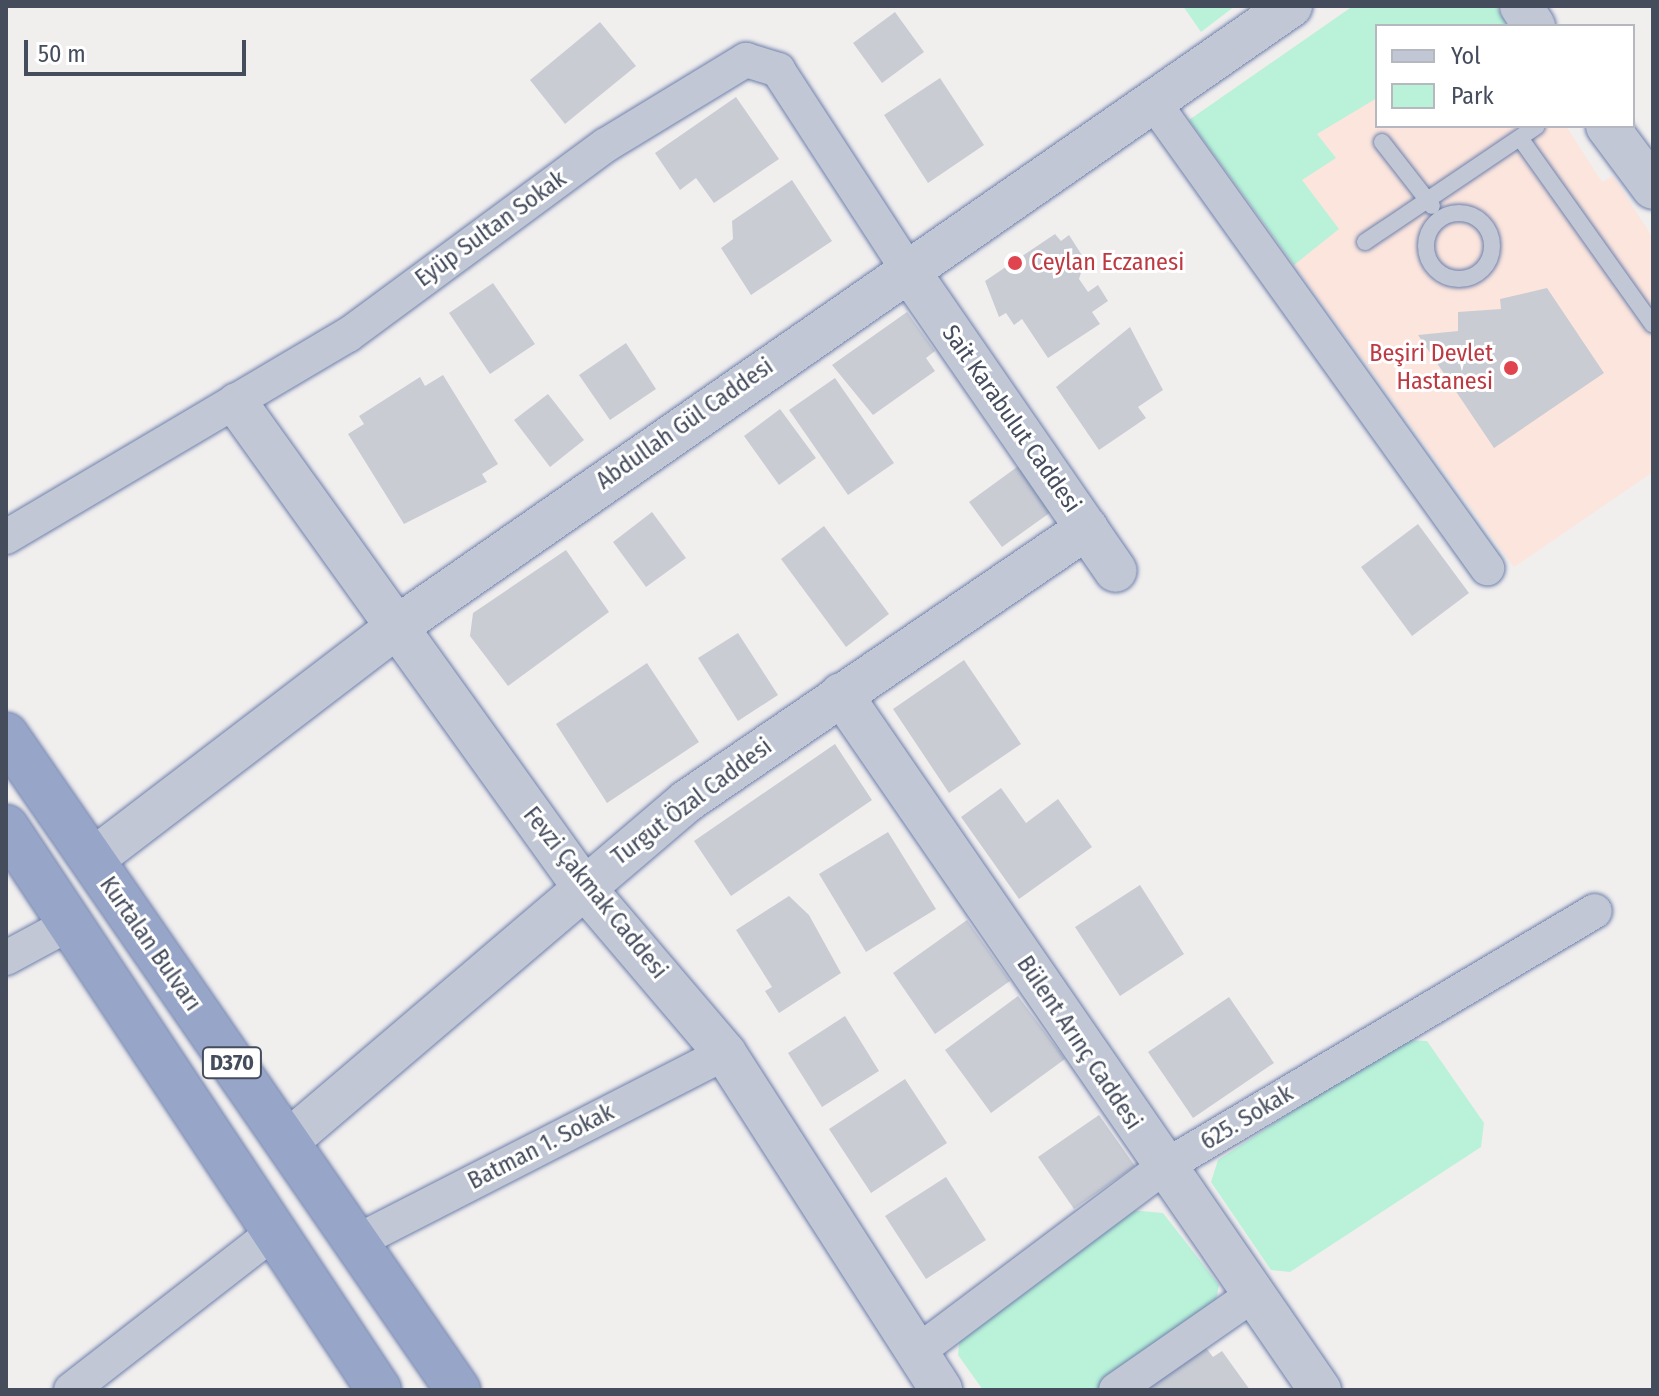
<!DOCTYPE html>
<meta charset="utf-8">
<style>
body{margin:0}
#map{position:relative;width:1659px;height:1396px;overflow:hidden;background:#f1eeee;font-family:"Fira Sans Condensed",sans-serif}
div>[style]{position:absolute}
.medical>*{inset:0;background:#fce5dd}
.green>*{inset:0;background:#b9f2d9}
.building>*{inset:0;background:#caccd4}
.roads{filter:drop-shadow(0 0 2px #6e80ac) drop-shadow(0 0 2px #6e80ac)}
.service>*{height:16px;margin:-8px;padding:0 8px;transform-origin:8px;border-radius:8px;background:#c1c7d4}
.service>.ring{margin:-8px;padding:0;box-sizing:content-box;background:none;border:16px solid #c1c7d4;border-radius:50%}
.minor>*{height:34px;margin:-17px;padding:0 17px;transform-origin:17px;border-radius:17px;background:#c1c7d4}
.tertiary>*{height:42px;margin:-21px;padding:0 21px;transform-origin:21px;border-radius:21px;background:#c1c7d4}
.trunk>*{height:44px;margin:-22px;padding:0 22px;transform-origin:22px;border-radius:22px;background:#97a6c8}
.dots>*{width:22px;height:22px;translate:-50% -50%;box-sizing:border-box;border:4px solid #fff;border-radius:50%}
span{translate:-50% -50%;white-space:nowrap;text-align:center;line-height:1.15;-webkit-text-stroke:6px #fff;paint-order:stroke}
.shield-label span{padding:2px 6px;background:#fff;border:2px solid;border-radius:6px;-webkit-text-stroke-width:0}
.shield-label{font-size:22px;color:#454d5d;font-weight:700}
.street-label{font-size:24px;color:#454d5d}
.health-label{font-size:24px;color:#be3a42}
.left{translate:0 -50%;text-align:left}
.right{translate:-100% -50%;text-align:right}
.frame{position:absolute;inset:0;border:8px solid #454d5d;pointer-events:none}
.legend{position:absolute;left:1375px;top:24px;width:260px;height:104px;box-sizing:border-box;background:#fff;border:2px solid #b5b8be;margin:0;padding:10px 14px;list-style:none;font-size:24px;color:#454d5d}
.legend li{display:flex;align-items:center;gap:16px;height:40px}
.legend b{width:40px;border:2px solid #b5b8be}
.scale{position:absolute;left:24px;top:40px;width:222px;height:36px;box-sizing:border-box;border:4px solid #454d5d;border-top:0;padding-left:10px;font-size:24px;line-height:28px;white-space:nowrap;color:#454d5d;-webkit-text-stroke:6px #fff;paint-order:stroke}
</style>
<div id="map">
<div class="medical">
<div style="clip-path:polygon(1353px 6px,1496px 6px,1508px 26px,1377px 26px,1377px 126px,1566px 126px,1602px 182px,1613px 176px,1653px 238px,1653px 472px,1514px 567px,1189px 120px)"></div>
</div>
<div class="green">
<div style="clip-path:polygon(1183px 6px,1235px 6px,1201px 32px)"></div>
<div style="clip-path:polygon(1353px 6px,1496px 6px,1508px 26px,1377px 26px,1377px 98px,1317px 134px,1336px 158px,1302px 180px,1339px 229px,1294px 265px,1189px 120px)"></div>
<div style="clip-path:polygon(1402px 1040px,1427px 1041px,1484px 1123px,1481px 1147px,1290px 1272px,1271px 1270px,1211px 1182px,1218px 1160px)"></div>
<div style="clip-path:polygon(1130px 1210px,1163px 1213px,1219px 1285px,1215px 1306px,1098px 1390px,983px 1390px,958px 1355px,961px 1325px)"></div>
</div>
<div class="building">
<div style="clip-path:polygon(895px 12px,924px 52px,882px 83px,853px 43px)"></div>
<div style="clip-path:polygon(600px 22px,636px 66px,565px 124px,530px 80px)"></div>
<div style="clip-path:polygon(940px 78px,984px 145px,928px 183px,884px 115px)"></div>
<div style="clip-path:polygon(736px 97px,779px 159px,714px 203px,696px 178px,680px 190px,655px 153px)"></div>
<div style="clip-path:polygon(792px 180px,832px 241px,751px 295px,721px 248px,733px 239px,732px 221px)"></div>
<div style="clip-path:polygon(1055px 234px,1061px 241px,1069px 235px,1085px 260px,1079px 279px,1088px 292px,1098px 285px,1108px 301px,1092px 312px,1100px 324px,1048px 358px,1022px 319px,1014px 325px,1006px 313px,999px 317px,985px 281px)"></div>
<div style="clip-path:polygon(493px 283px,535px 344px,490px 374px,449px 313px)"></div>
<div style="clip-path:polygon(1547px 288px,1604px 373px,1494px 448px,1418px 335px,1458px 331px,1458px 312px,1501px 309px,1500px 299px)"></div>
<div style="clip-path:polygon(907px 312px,935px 351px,926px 358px,935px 371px,873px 415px,832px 365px)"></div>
<div style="clip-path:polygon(1130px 327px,1163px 390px,1138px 407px,1146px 418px,1099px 450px,1056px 387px)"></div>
<div style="clip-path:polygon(626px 343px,656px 389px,610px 420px,579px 375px)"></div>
<div style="clip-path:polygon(443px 375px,498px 464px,482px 474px,487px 482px,404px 524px,348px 434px,364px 424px,359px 416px,420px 377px,425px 386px)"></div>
<div style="clip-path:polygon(835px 378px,894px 463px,848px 495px,789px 410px)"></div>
<div style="clip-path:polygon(548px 394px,584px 440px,550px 467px,514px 420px)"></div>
<div style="clip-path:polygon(780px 409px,816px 458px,779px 485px,744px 436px)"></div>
<div style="clip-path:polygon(1025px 461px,1058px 507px,1002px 547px,969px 502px)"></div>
<div style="clip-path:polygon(652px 512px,686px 558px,646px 587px,613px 542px)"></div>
<div style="clip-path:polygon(1418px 524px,1469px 593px,1412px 636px,1361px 567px)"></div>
<div style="clip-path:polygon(824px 526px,889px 614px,846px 647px,781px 559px)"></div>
<div style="clip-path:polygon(566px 550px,609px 612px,508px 686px,470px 636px,473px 613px)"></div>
<div style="clip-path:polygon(738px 633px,778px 695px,738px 721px,698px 658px)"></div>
<div style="clip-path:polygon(964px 660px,1021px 744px,949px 793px,893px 709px)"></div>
<div style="clip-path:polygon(647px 663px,699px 742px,607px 803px,556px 724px)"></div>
<div style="clip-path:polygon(835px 744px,872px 800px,731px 896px,694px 841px)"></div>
<div style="clip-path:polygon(1001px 788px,1026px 823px,1058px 799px,1092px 847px,1019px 899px,961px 817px)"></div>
<div style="clip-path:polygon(888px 832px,936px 909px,866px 952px,819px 874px)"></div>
<div style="clip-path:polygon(1140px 885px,1184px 954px,1120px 996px,1075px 927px)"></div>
<div style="clip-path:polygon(789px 896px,809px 915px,841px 973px,779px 1013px,765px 991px,772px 987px,736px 930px)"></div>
<div style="clip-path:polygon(967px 920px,1010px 981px,935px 1034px,893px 973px)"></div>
<div style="clip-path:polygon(1018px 996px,1065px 1059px,991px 1113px,945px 1050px)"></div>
<div style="clip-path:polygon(1229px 997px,1274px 1063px,1193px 1118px,1148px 1052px)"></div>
<div style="clip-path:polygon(845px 1016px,879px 1071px,822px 1107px,788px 1053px)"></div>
<div style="clip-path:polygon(905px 1079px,947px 1143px,871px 1193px,829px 1129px)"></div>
<div style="clip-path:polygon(1099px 1115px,1135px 1166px,1074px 1209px,1038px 1157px)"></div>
<div style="clip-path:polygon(946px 1177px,986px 1240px,926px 1279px,885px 1216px)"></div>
<div style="clip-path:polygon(1206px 1348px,1213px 1357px,1222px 1351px,1250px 1390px,1146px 1390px)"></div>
</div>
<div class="roads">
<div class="service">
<div style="left:1520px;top:138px;width:229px;rotate:54.6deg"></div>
<div style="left:1382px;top:142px;width:81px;rotate:52deg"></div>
<div class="ring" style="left:1426px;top:213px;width:50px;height:50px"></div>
<div style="left:1365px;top:242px;width:207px;rotate:-34deg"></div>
</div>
<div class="minor">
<div style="left:1152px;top:100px;width:576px;rotate:54.4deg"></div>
<div style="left:6px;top:537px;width:397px;rotate:-30.6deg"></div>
<div style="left:348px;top:335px;width:320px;rotate:-36.4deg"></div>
<div style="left:606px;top:145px;width:164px;rotate:-31.3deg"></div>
<div style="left:746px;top:60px;width:34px;rotate:17deg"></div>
<div style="left:778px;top:70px;width:235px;rotate:57deg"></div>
<div style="left:6px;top:958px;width:74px;rotate:-28.3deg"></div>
<div style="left:356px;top:1242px;width:415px;rotate:-27.1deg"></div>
<div style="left:916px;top:1353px;width:310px;rotate:-36.9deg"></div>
<div style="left:1164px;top:1167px;width:501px;rotate:-30.71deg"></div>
<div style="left:71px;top:1390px;width:256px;rotate:-37.9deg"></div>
<div style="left:1116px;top:1390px;width:165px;rotate:-34.8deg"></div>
</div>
<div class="tertiary">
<div style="left:1521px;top:6px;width:24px;rotate:57deg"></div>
<div style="left:1607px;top:126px;width:77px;rotate:53.4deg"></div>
<div style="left:906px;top:267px;width:369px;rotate:55.4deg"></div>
<div style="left:237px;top:404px;width:592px;rotate:54.35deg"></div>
<div style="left:582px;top:885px;width:221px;rotate:49.6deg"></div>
<div style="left:725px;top:1053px;width:400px;rotate:57.3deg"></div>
<div style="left:841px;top:694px;width:845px;rotate:55.46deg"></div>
<div style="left:92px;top:860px;width:382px;rotate:-37.4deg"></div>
<div style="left:395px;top:628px;width:1091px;rotate:-34.77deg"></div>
<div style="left:287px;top:1142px;width:526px;rotate:-40.45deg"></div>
<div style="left:687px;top:801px;width:484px;rotate:-34.3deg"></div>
</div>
<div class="trunk">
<div style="left:6px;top:735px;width:796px;rotate:55.39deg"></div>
<div style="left:6px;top:827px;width:675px;rotate:56.47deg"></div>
</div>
</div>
<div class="dots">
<div style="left:1015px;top:263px;background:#e0444e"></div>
<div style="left:1511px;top:368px;background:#e0444e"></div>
</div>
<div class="shield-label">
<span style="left:232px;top:1063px">D370</span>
</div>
<div class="street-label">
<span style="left:491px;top:229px;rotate:-36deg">Eyüp Sultan Sokak</span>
<span style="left:1011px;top:419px;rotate:55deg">Sait Karabulut Caddesi</span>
<span style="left:685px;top:424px;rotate:-35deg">Abdullah Gül Caddesi</span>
<span style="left:692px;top:802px;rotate:-37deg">Turgut Özal Caddesi</span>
<span style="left:595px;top:893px;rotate:51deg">Fevzi Çakmak Caddesi</span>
<span style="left:150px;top:944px;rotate:55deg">Kurtalan Bulvarı</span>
<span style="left:1079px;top:1043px;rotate:56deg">Bülent Arınç Caddesi</span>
<span style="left:1247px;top:1118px;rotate:-31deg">625. Sokak</span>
<span style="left:541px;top:1147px;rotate:-27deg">Batman 1. Sokak</span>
</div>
<div class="health-label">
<span class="left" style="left:1031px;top:263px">Ceylan Eczanesi</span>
<span class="right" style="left:1493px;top:368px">Beşiri Devlet<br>Hastanesi</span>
</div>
<div class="frame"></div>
<ul class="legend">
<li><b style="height:10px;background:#c1c7d4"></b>Yol</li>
<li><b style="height:22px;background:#b9f2d9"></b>Park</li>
</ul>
<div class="scale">50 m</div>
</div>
